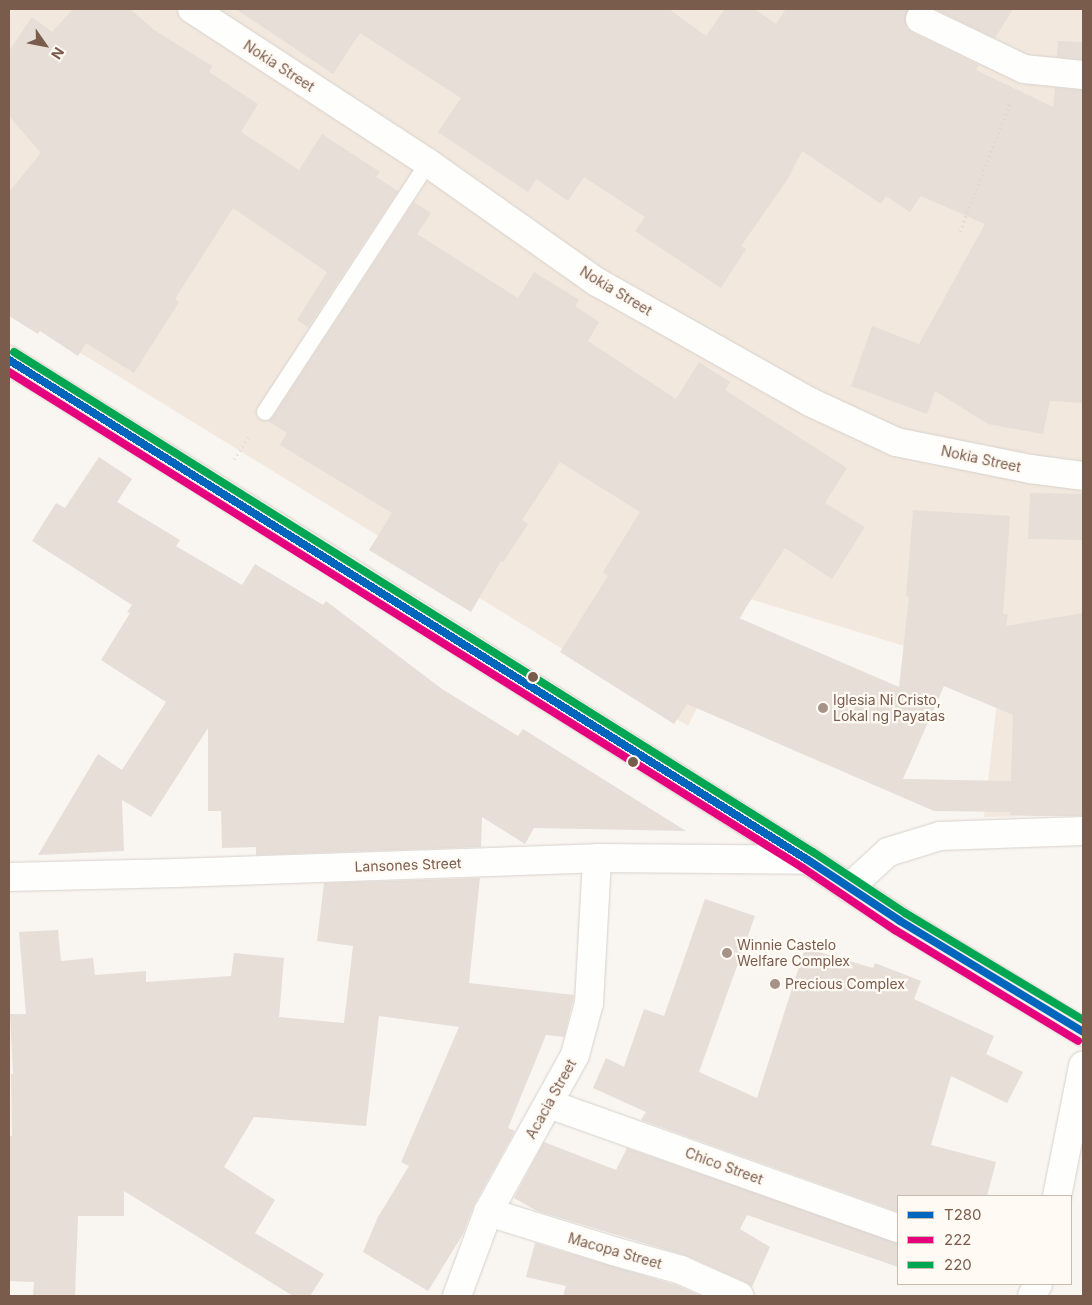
<!DOCTYPE html>
<style>
body{margin:0}
#map{position:relative;width:1092px;height:1305px;overflow:hidden;background:#f9f5f0;font-family:Inter,sans-serif}
div>[style]{position:absolute}
.residential>*{inset:0;background:#f2e8de}
.building>*{inset:0;background:#e6ded7}
.path>*{height:3px;margin-top:-1.5px;transform-origin:0;background:repeating-linear-gradient(90deg,#dcd5d0 0 1px,transparent 0 5px)}
.roads{filter:drop-shadow(0 0 1px #d7d1cb) drop-shadow(0 0 1px #d7d1cb)}
.lane>*{height:16px;margin:-8px;padding:0 8px;transform-origin:8px;border-radius:8px;background:#fefefd}
.street>*{height:28px;margin:-14px;padding:0 14px;transform-origin:14px;border-radius:14px;background:#fefefd}
.primary>*{height:28px;margin:-14px;padding:0 14px;transform-origin:14px;border-radius:14px;background:#f3eee8}
.bus-1>*{height:8px;margin:-4px;padding:0 4px;transform-origin:4px;border-radius:4px;background:#0065bd}
.bus-2>*{height:8px;margin:-4px;padding:0 4px;transform-origin:4px;border-radius:4px;background:#e5007d}
.bus-3>*{height:8px;margin:-4px;padding:0 4px;transform-origin:4px;border-radius:4px;background:#00a651}
.dots>*{width:14px;height:14px;translate:-50% -50%;box-sizing:border-box;border:2px solid #fffaf3;border-radius:50%}
span{translate:-50% -50%;white-space:nowrap;text-align:center;line-height:1.15;-webkit-text-stroke:4.5px #fffaf3;paint-order:stroke}
.street-label{font-size:14px;color:#7a5c4d}
.poi-label{font-size:14px;color:#7a5c4d}
.left{translate:0 -50%;text-align:left}
.frame{position:absolute;inset:0;border:10px solid #7a5c4d;pointer-events:none}
.legend{position:absolute;left:897px;top:1195px;width:175px;height:90px;box-sizing:border-box;background:#fffaf3;border:1px solid #cabbb1;margin:0;padding:6px 9px;list-style:none;font-size:15px;color:#7a5c4d}
.legend li{display:flex;align-items:center;gap:10px;height:25px}
.legend b{width:25px;border:1px solid #cabbb1}
.north{position:absolute;left:20px;top:20px;width:50px;height:50px;-webkit-text-stroke:4px #fffaf3;paint-order:stroke;rotate:123deg;font-size:14px;font-weight:700;line-height:20px;text-align:center;color:#7a5c4d}
.north::after{content:'';display:block;margin:auto;width:18px;height:22px;background:#7a5c4d;clip-path:polygon(50% 0,100% 100%,50% 72%,0 100%)}
</style>
<div id="map">
<div class="residential">
<div style="clip-path:polygon(9px 9px,1083px 9px,1083px 815px,984px 817px,1000px 675px,750px 599px,688px 726px,9px 309px)"></div>
</div>
<div class="building">
<div style="clip-path:polygon(73px 9px,130px 9px,154px 30px,212px 66px,209px 72px,258px 104px,241px 132px,299px 170px,322px 134px,380px 172px,376px 177px,398px 191px,308px 327px,297px 320px,327px 272px,233px 208px,175px 299px,179px 302px,134px 373px,86px 343px,78px 356px,40px 331px,38px 334px,9px 316px,9px 192px,41px 153px,9px 116px,9px 51px,32px 17px,52px 32px)"></div>
<div style="clip-path:polygon(236px 9px,669px 9px,706px 36px,725px 9px,755px 9px,776px 24px,786px 9px,909px 9px,905px 21px,907px 28px,913px 33px,979px 65px,976px 70px,1053px 107px,1055px 88px,1083px 90px,1083px 403px,1050px 401px,1043px 434px,988px 424px,935px 391px,927px 414px,851px 386px,872px 326px,919px 344px,985px 224px,921px 196px,910px 212px,886px 196px,881px 204px,802px 151px,787px 180px,741px 246px,746px 249px,721px 288px,635px 231px,645px 217px,584px 177px,568px 201px,536px 179px,528px 192px,438px 132px,461px 98px,360px 33px,333px 74px)"></div>
<div style="clip-path:polygon(935px 9px,1013px 9px,995px 38px)"></div>
<div style="clip-path:polygon(1058px 41px,1083px 42px,1083px 59px,1057px 57px)"></div>
<div style="clip-path:polygon(evenodd,414px 202px,431px 213px,417px 234px,518px 298px,534px 272px,579px 300px,575px 306px,599px 322px,588px 341px,676px 399px,699px 362px,730px 382px,725px 390px,847px 468px,825px 503px,865px 527px,832px 579px,785px 548px,739px 618px,899px 687px,909px 597px,906px 596px,913px 510px,1010px 516px,1003px 614px,1008px 614px,1006px 626px,1083px 613px,1083px 816px,1040px 816px,1010px 815px,1011px 812px,934px 811px,687px 704px,674px 724px,560px 652px,608px 576px,603px 572px,640px 512px,560px 462px,522px 520px,528px 524px,503px 562px,501px 561px,471px 612px,369px 550px,392px 513px,280px 445px,287px 433px,268px 421px,273px 417px,414px 202px,944px 686px,1013px 715px,1011px 781px,903px 779px,944px 686px)"></div>
<div style="clip-path:polygon(99px 457px,132px 479px,117px 502px,180px 540px,176px 546px,242px 585px,255px 564px,323px 605px,326px 601px,442px 689px,518px 736px,523px 729px,686px 831px,534px 828px,525px 844px,482px 817px,481px 847px,256px 855px,256px 847px,222px 848px,221px 811px,208px 811px,208px 728px,151px 817px,122px 800px,124px 851px,38px 855px,98px 754px,122px 770px,166px 702px,101px 660px,130px 613px,127px 612px,132px 605px,32px 541px,56px 503px,65px 508px)"></div>
<div style="clip-path:polygon(1030px 493px,1083px 494px,1083px 540px,1028px 539px)"></div>
<div style="clip-path:polygon(480px 878px,469px 983px,574px 995px,573px 1001px,564px 1037px,546px 1035px,508px 1128px,515px 1131px,474px 1205px,463px 1234px,428px 1291px,363px 1252px,378px 1217px,409px 1166px,401px 1162px,459px 1027px,379px 1016px,366px 1126px,254px 1117px,224px 1167px,275px 1200px,255px 1233px,324px 1274px,310px 1296px,293px 1296px,124px 1191px,124px 1216px,78px 1216px,75px 1296px,33px 1296px,34px 1282px,9px 1281px,9px 1136px,12px 1136px,11px 1074px,13px 1074px,10px 1014px,26px 1014px,19px 932px,58px 930px,61px 961px,93px 958px,95px 975px,146px 971px,146px 982px,231px 976px,234px 953px,284px 958px,279px 1017px,344px 1023px,353px 946px,317px 941px,324px 883px)"></div>
<div style="clip-path:polygon(705px 899px,755px 916px,699px 1072px,757px 1098px,805px 948px,873px 968px,875px 963px,921px 981px,914px 999px,994px 1036px,986px 1054px,1023px 1072px,1007px 1103px,951px 1076px,931px 1145px,996px 1162px,987px 1196px,898px 1196px,898px 1212px,641px 1120px,646px 1112px,593px 1088px,606px 1058px,624px 1067px,644px 1009px,664px 1016px)"></div>
<div style="clip-path:polygon(544px 1142px,616px 1170px,627px 1148px,898px 1243px,898px 1267px,747px 1215px,740px 1229px,770px 1247px,752px 1287px,745px 1282px,687px 1256px,537px 1211px,514px 1198px)"></div>
<div style="clip-path:polygon(535px 1243px,676px 1285px,701px 1296px,563px 1296px,566px 1286px,526px 1277px)"></div>
</div>
<div class="path">
<div style="left:960px;top:231px;width:140px;rotate:-68.6deg"></div>
<div style="left:234px;top:459px;width:29px;rotate:-56deg"></div>
</div>
<div class="roads">
<div class="lane">
<div style="left:265px;top:412px;width:298px;rotate:-56.8deg"></div>
</div>
<div class="street">
<div style="left:192px;top:9px;width:282px;rotate:33.1deg"></div>
<div style="left:428px;top:163px;width:207px;rotate:35.2deg"></div>
<div style="left:597px;top:282px;width:244px;rotate:29.4deg"></div>
<div style="left:810px;top:402px;width:95px;rotate:24.9deg"></div>
<div style="left:896px;top:442px;width:137px;rotate:11.4deg"></div>
<div style="left:1030px;top:469px;width:53px;rotate:7.5deg"></div>
<div style="left:920px;top:19px;width:115px;rotate:25.7deg"></div>
<div style="left:1024px;top:69px;width:59px;rotate:5.8deg"></div>
<div style="left:9px;top:877px;width:168px;rotate:-1.4deg"></div>
<div style="left:177px;top:873px;width:420px;rotate:-2deg"></div>
<div style="left:597px;top:858px;width:211px;rotate:0.5deg"></div>
<div style="left:849px;top:888px;width:53px;rotate:-42.7deg"></div>
<div style="left:888px;top:852px;width:54px;rotate:-17.1deg"></div>
<div style="left:940px;top:836px;width:143px;rotate:-2deg"></div>
<div style="left:549px;top:1104px;width:370px;rotate:19.6deg"></div>
<div style="left:1057px;top:1196px;width:133px;rotate:-78.7deg"></div>
<div style="left:488px;top:1212px;width:131px;rotate:17.3deg"></div>
<div style="left:613px;top:1251px;width:71px;rotate:15.6deg"></div>
<div style="left:681px;top:1270px;width:64px;rotate:24.1deg"></div>
<div style="left:457px;top:1296px;width:90px;rotate:-69.7deg"></div>
<div style="left:488px;top:1212px;width:179px;rotate:-61deg"></div>
<div style="left:575px;top:1055px;width:54px;rotate:-74.9deg"></div>
<div style="left:589px;top:1003px;width:145px;rotate:-86.8deg"></div>
<div style="left:1032px;top:1296px;width:13px;rotate:-63deg"></div>
</div>
<div class="primary">
<div style="left:9px;top:360px;width:416px;rotate:31.9deg"></div>
<div style="left:362px;top:580px;width:527px;rotate:32.12deg"></div>
<div style="left:808px;top:860px;width:110px;rotate:33.5deg"></div>
<div style="left:900px;top:921px;width:214px;rotate:31.2deg"></div>
</div>
</div>
<div class="bus-1">
<div style="left:9px;top:360px;width:943px;rotate:32.04deg"></div>
<div style="left:808px;top:860px;width:110px;rotate:33.5deg"></div>
<div style="left:900px;top:921px;width:214px;rotate:31.2deg"></div>
</div>
<div class="bus-2">
<div style="left:9px;top:372px;width:936px;rotate:31.99deg"></div>
<div style="left:803px;top:868px;width:111px;rotate:34deg"></div>
<div style="left:895px;top:930px;width:214px;rotate:31.2deg"></div>
</div>
<div class="bus-3">
<div style="left:14px;top:352px;width:943px;rotate:32.04deg"></div>
<div style="left:813px;top:852px;width:110px;rotate:33.5deg"></div>
<div style="left:905px;top:913px;width:208px;rotate:31deg"></div>
</div>
<div class="dots">
<div style="left:533px;top:677px;background:#7a5c4d"></div>
<div style="left:823px;top:708px;background:#a69286"></div>
<div style="left:633px;top:762px;background:#7a5c4d"></div>
<div style="left:727px;top:953px;background:#a69286"></div>
<div style="left:775px;top:984px;background:#a69286"></div>
</div>
<div class="street-label">
<span style="left:279px;top:66px;rotate:33deg">Nokia Street</span>
<span style="left:616px;top:291px;rotate:31deg">Nokia Street</span>
<span style="left:981px;top:459px;rotate:12deg">Nokia Street</span>
<span style="left:408px;top:865px;rotate:-2deg">Lansones Street</span>
<span style="left:551px;top:1099px;rotate:-61deg">Acacia Street</span>
<span style="left:724px;top:1166px;rotate:20deg">Chico Street</span>
<span style="left:615px;top:1251px;rotate:16deg">Macopa Street</span>
</div>
<div class="poi-label">
<span class="left" style="left:833px;top:708px">Iglesia Ni Cristo,<br>Lokal ng Payatas</span>
<span class="left" style="left:737px;top:953px">Winnie Castelo<br>Welfare Complex</span>
<span class="left" style="left:785px;top:984px">Precious Complex</span>
</div>
<div class="frame"></div>
<ul class="legend">
<li><b style="height:6px;background:#0065bd"></b>T280</li>
<li><b style="height:6px;background:#e5007d"></b>222</li>
<li><b style="height:6px;background:#00a651"></b>220</li>
</ul>
<div class="north">N</div>
</div>
